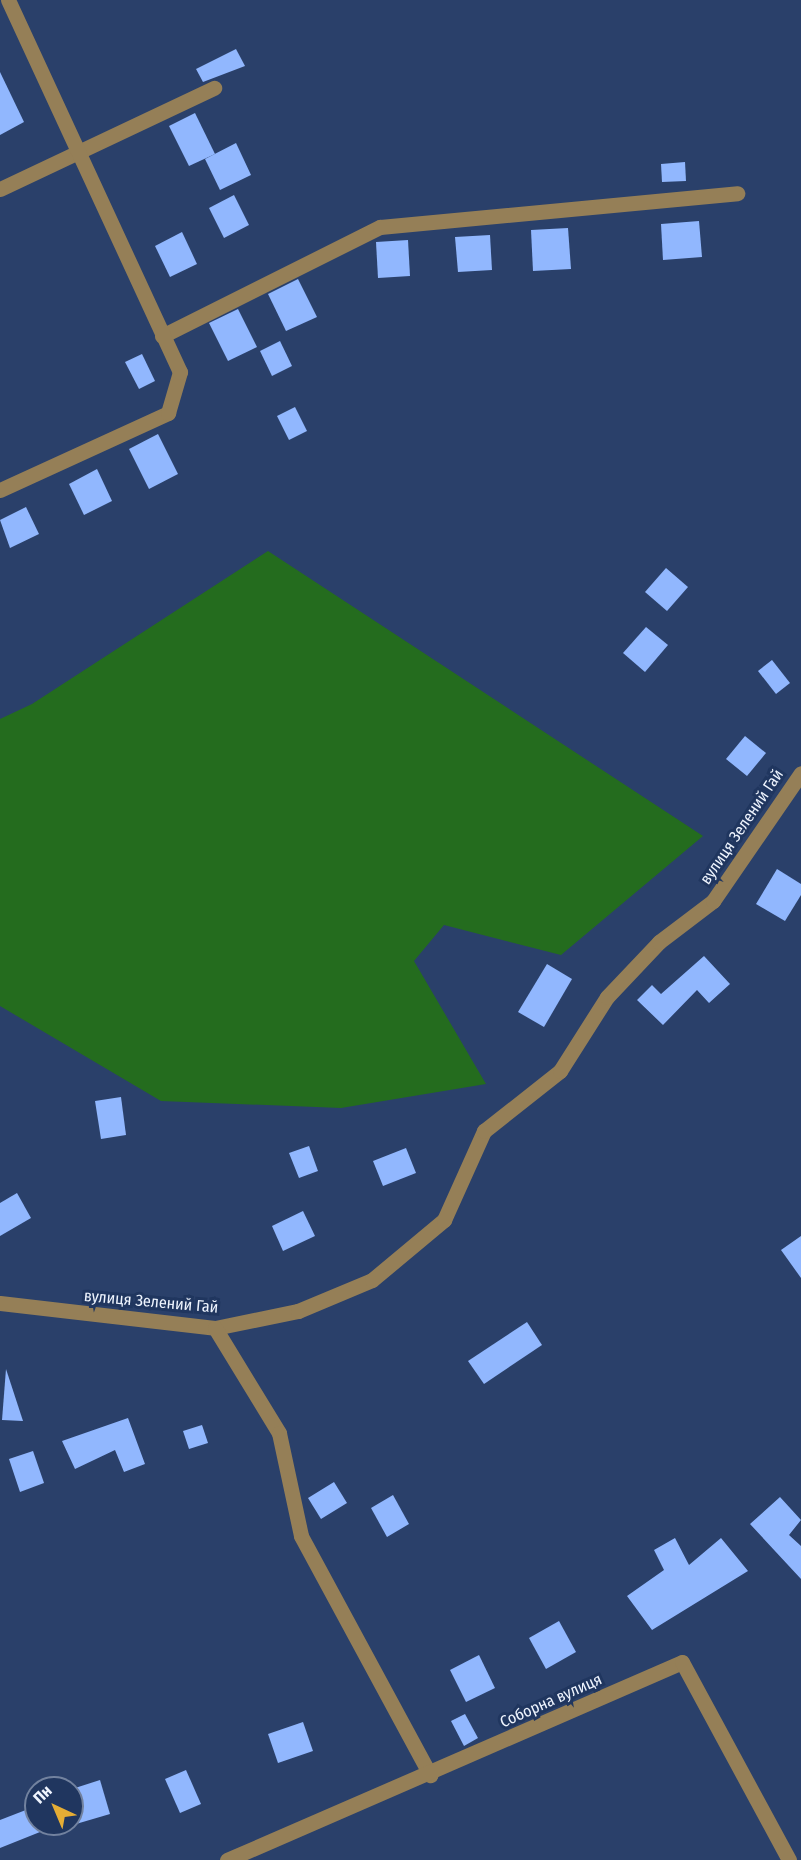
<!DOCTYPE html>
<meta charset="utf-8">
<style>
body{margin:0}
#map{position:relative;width:801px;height:1860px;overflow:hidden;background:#2a406a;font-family:"Fira Sans Condensed",sans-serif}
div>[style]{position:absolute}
.green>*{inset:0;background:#246c1e}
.building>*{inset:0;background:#91b7fe}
.minor>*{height:15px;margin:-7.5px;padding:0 7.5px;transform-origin:7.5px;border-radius:7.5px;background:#957f57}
span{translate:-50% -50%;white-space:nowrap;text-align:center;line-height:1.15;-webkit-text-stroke:6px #20365f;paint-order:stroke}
.street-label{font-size:16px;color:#eef4fe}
.north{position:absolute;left:24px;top:1776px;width:60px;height:60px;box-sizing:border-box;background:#20365f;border:2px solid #72829f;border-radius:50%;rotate:316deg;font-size:16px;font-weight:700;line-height:24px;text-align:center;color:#eef4fe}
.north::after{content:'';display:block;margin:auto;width:21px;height:27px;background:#e5ad35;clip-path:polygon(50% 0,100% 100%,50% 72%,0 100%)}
</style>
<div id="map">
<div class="green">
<div style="clip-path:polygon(268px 551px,703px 836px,561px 955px,444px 925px,414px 961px,486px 1084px,341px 1108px,161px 1101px,0 1006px,0 719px,32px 704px)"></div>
</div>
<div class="building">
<div style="clip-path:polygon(236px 49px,245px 66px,203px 82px,196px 69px)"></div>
<div style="clip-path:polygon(0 72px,24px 122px,0 135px)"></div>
<div style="clip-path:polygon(195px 113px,215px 154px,189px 166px,169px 126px)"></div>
<div style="clip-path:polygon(236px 143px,251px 175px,220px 190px,205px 159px)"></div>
<div style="clip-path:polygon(685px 162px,686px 181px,662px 182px,661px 164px)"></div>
<div style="clip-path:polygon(234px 195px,249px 225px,224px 238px,209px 208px)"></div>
<div style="clip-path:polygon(699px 221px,702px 257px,663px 260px,661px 224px)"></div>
<div style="clip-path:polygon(568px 228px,571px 269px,533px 271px,531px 230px)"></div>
<div style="clip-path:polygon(182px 232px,197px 264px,170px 277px,155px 246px)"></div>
<div style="clip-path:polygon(490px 235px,492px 270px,458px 272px,455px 237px)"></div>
<div style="clip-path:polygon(408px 240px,410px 276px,378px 278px,376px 242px)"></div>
<div style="clip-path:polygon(298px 279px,317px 317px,286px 331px,268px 294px)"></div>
<div style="clip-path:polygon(238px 309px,257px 347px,228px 361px,209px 323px)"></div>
<div style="clip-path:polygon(280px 341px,292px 366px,272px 376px,260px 351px)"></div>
<div style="clip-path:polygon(142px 354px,155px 381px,139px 389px,125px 362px)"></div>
<div style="clip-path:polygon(295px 407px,307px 431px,289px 440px,277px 416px)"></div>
<div style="clip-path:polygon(158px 434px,178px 474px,149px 489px,129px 449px)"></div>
<div style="clip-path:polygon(97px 469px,112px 501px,84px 515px,69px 484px)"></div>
<div style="clip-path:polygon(26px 507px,39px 534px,10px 548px,0 520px)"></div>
<div style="clip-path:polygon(666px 568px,688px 587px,667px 611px,645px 592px)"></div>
<div style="clip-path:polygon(646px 627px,668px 645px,645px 672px,623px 653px)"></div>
<div style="clip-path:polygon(772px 660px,790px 683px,776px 694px,758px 671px)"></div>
<div style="clip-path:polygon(745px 736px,766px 753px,747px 776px,726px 759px)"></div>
<div style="clip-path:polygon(777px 869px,801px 884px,801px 895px,785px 921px,756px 904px)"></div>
<div style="clip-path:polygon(704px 956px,730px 984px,709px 1003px,697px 990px,663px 1025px,637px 1000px,652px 985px,661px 994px)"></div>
<div style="clip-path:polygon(547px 964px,572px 979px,544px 1027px,518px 1012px)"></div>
<div style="clip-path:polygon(121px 1097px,126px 1135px,101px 1139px,95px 1101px)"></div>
<div style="clip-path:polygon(309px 1146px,318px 1171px,299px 1178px,289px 1153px)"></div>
<div style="clip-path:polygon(406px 1148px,416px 1173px,383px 1186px,373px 1161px)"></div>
<div style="clip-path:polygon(17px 1193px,31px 1218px,0 1236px,0 1203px)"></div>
<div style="clip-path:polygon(303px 1211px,315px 1236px,283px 1251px,272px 1226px)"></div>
<div style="clip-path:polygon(801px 1236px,801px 1278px,781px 1250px)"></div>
<div style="clip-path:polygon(527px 1322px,542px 1345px,484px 1384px,468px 1361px)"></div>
<div style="clip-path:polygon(6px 1369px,23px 1421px,2px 1420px)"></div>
<div style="clip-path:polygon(128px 1418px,145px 1464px,124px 1472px,115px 1450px,75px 1469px,62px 1441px)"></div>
<div style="clip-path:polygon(202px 1425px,208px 1443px,189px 1449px,183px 1431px)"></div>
<div style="clip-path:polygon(33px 1451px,44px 1483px,20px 1492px,9px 1459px)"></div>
<div style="clip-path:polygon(334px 1482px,347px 1503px,321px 1519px,308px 1498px)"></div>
<div style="clip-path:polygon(393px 1495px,409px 1524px,387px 1537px,371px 1508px)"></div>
<div style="clip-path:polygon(780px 1497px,801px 1520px,789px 1535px,801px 1546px,801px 1579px,750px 1524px)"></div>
<div style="clip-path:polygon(675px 1538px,689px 1565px,721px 1538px,748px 1571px,652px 1630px,627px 1596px,664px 1570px,654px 1550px)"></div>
<div style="clip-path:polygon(559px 1621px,576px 1652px,546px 1669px,529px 1638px)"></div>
<div style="clip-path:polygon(479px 1655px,495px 1688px,466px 1702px,450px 1670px)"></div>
<div style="clip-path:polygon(465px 1714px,478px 1738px,464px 1746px,451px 1721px)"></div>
<div style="clip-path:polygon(303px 1722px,313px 1751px,278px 1763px,268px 1734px)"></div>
<div style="clip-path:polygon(186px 1770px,201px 1804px,180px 1813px,165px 1779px)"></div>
<div style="clip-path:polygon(100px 1780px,110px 1814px,76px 1824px,72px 1789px)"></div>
<div style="clip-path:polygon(31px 1808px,40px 1832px,0 1848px,0 1820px)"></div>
</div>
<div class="minor">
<div style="left:0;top:189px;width:237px;rotate:-25.3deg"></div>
<div style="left:162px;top:336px;width:244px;rotate:-26.6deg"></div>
<div style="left:380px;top:227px;width:359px;rotate:-5.4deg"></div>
<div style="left:0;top:490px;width:185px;rotate:-24.6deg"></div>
<div style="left:168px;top:413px;width:43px;rotate:-73.7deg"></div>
<div style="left:180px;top:372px;width:410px;rotate:-114.8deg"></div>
<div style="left:0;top:1303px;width:216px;rotate:6.6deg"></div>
<div style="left:215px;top:1328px;width:85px;rotate:-11.6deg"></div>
<div style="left:298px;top:1311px;width:80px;rotate:-22.7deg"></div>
<div style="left:372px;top:1280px;width:94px;rotate:-39.8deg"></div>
<div style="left:444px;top:1220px;width:98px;rotate:-65.8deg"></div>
<div style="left:484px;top:1131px;width:97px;rotate:-38.3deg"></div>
<div style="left:560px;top:1071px;width:88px;rotate:-57.6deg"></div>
<div style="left:607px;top:997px;width:76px;rotate:-46.6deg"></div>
<div style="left:659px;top:942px;width:68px;rotate:-37.2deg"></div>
<div style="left:713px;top:901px;width:155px;rotate:-55.5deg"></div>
<div style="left:215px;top:1328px;width:123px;rotate:58.6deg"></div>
<div style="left:279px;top:1433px;width:105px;rotate:77.9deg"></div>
<div style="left:301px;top:1536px;width:272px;rotate:61.6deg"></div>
<div style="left:227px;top:1860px;width:496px;rotate:-23.5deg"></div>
<div style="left:682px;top:1662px;width:225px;rotate:61.6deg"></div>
</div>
<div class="street-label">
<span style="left:742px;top:827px;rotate:-56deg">вулиця Зелений Гай</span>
<span style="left:151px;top:1302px;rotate:5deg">вулиця Зелений Гай</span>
<span style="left:551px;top:1701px;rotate:-24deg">Соборна вулиця</span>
</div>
<div class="north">Пн</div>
</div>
